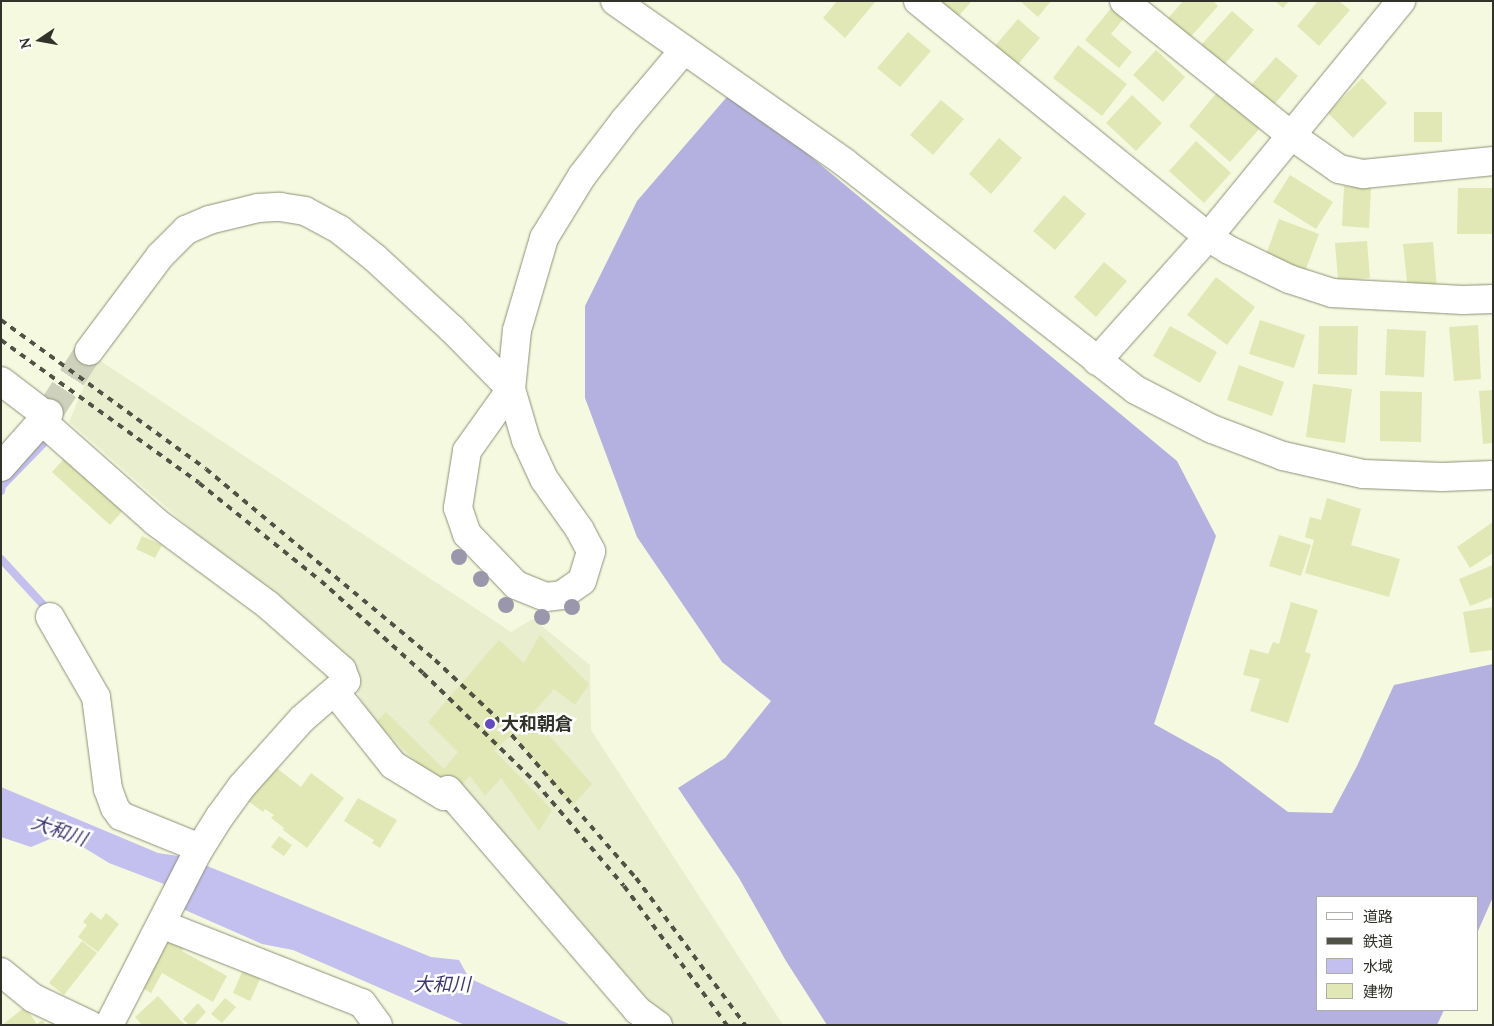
<!DOCTYPE html>
<meta charset="utf-8">
<style>
body{margin:0}
#map{position:relative;width:1494px;height:1026px;overflow:hidden;background:#f5f9df;font-family:Lora,"Noto Sans JP",serif}
div>[style]{position:absolute}
.built>*{inset:0;background:#e9eece}
.forest>*{inset:0;background:#b4b1e0}
.water>*{inset:0;background:#c3bfef}
.stream>*{height:8px;margin:-4px;padding:0 4px;transform-origin:4px;border-radius:4px;background:#c3bfef}
.building>*{inset:0;background:#e1e8b5}
.minor-tunnel>*{height:28px;margin-top:-14px;transform-origin:0;background:repeating-linear-gradient(90deg,#ced1bb 0 28px,transparent 0 42px)}
.roads{filter:drop-shadow(0 0 1px #8d9079) drop-shadow(0 0 1px #8d9079)}
.minor>*{height:28px;margin:-14px;padding:0 14px;transform-origin:14px;border-radius:14px;background:#fff}
.rail>*{height:4px;margin-top:-2px;transform-origin:0;background:repeating-linear-gradient(90deg,#515246 0 6px,transparent 0 12px)}
.trees>*{width:16px;height:16px;margin:-8px;border-radius:50%;background:#9a97ac}
.dots>*{width:14px;height:14px;translate:-50% -50%;box-sizing:border-box;border:2px solid #fff;border-radius:50%}
span{translate:-50% -50%;white-space:nowrap;text-align:center;line-height:1.15;-webkit-text-stroke:5px #fff;paint-order:stroke}
.poi-label{font-size:18px;color:#313229;font-weight:700}
.left{translate:0 -50%;text-align:left}
.water-label{font-size:19px;color:#403670;font-style:italic}
.frame{position:absolute;inset:0;border:2px solid #313229;pointer-events:none}
.legend{position:absolute;left:1316px;top:896px;width:162px;height:115px;box-sizing:border-box;background:#fff;border:1px solid #adada9;margin:0;padding:6px 9px;list-style:none;font-size:15px;color:#313229}
.legend li{display:flex;align-items:center;gap:10px;height:25px}
.legend b{width:25px;border:1px solid #adada9}
.north{position:absolute;left:15px;top:15px;width:50px;height:50px;-webkit-text-stroke:4px #fff;paint-order:stroke;rotate:258deg;font-size:14px;font-weight:700;line-height:20px;text-align:center;color:#313229}
.north::after{content:'';display:block;margin:auto;width:18px;height:22px;background:#313229;clip-path:polygon(50% 0,100% 100%,50% 72%,0 100%)}
</style>
<div id="map">
<div class="built">
<div style="clip-path:polygon(96px 358px,511px 632px,533px 619px,590px 665px,591px 730px,783px 1025px,673px 1025px,667px 1018px,638px 1003px,467px 800px,447px 815px,364px 708px,348px 667px,69px 422px)"></div>
</div>
<div class="forest">
<div style="clip-path:polygon(732px 91px,1177px 461px,1216px 536px,1154px 724px,1219px 760px,1288px 812px,1332px 813px,1357px 766px,1394px 685px,1493px 664px,1493px 897px,1478px 931px,1478px 897px,1318px 897px,1318px 1010px,1444px 1010px,1437px 1025px,827px 1025px,786px 961px,739px 878px,678px 788px,725px 758px,771px 701px,722px 662px,637px 537px,585px 398px,585px 306px,637px 201px)"></div>
</div>
<div class="water">
<div style="clip-path:polygon(1px 787px,158px 853px,185px 857px,431px 957px,459px 960px,469px 978px,571px 1025px,465px 1025px,293px 950px,262px 944px,160px 899px,164px 884px,109px 863px,78px 844px,50px 839px,31px 847px,1px 837px)"></div>
</div>
<div class="stream">
<div style="left:1px;top:491px;width:5px;rotate:-79deg"></div>
<div style="left:2px;top:486px;width:60px;rotate:-45.7deg"></div>
<div style="left:1px;top:559px;width:67px;rotate:47.4deg"></div>
</div>
<div class="building">
<div style="clip-path:polygon(837px 1px,876px 1px,845px 38px,823px 18px)"></div>
<div style="clip-path:polygon(935px 1px,972px 1px,956px 19px)"></div>
<div style="clip-path:polygon(1020px 1px,1051px 1px,1038px 17px)"></div>
<div style="clip-path:polygon(1183px 1px,1213px 1px,1218px 6px,1187px 41px,1165px 22px)"></div>
<div style="clip-path:polygon(1275px 1px,1289px 1px,1283px 8px)"></div>
<div style="clip-path:polygon(1318px 1px,1339px 1px,1350px 10px,1319px 46px,1297px 26px)"></div>
<div style="clip-path:polygon(1112px 7px,1124px 18px,1111px 34px,1132px 52px,1119px 68px,1085px 40px)"></div>
<div style="clip-path:polygon(1232px 11px,1254px 30px,1223px 66px,1200px 46px)"></div>
<div style="clip-path:polygon(1018px 19px,1040px 38px,1010px 74px,987px 55px)"></div>
<div style="clip-path:polygon(908px 32px,931px 51px,900px 87px,877px 68px)"></div>
<div style="clip-path:polygon(1078px 45px,1127px 84px,1102px 116px,1053px 78px)"></div>
<div style="clip-path:polygon(1156px 50px,1185px 77px,1163px 102px,1133px 75px)"></div>
<div style="clip-path:polygon(1276px 57px,1298px 76px,1268px 112px,1245px 92px)"></div>
<div style="clip-path:polygon(1362px 78px,1387px 103px,1353px 138px,1328px 113px)"></div>
<div style="clip-path:polygon(1219px 90px,1261px 127px,1230px 162px,1189px 126px)"></div>
<div style="clip-path:polygon(1132px 95px,1162px 123px,1136px 151px,1106px 123px)"></div>
<div style="clip-path:polygon(941px 100px,964px 119px,933px 155px,910px 135px)"></div>
<div style="clip-path:polygon(1414px 112px,1442px 112px,1442px 142px,1414px 142px)"></div>
<div style="clip-path:polygon(999px 138px,1022px 158px,991px 194px,969px 174px)"></div>
<div style="clip-path:polygon(1196px 141px,1231px 173px,1204px 203px,1169px 171px)"></div>
<div style="clip-path:polygon(1290px 175px,1333px 202px,1316px 229px,1273px 202px)"></div>
<div style="clip-path:polygon(1344px 186px,1371px 188px,1369px 228px,1342px 226px)"></div>
<div style="clip-path:polygon(1458px 188px,1493px 188px,1493px 234px,1457px 234px)"></div>
<div style="clip-path:polygon(1064px 195px,1086px 214px,1055px 250px,1033px 231px)"></div>
<div style="clip-path:polygon(1279px 219px,1319px 234px,1303px 277px,1263px 263px)"></div>
<div style="clip-path:polygon(1367px 241px,1370px 278px,1338px 280px,1335px 243px)"></div>
<div style="clip-path:polygon(1433px 242px,1437px 289px,1408px 291px,1403px 244px)"></div>
<div style="clip-path:polygon(1104px 262px,1127px 281px,1096px 317px,1074px 297px)"></div>
<div style="clip-path:polygon(1216px 277px,1255px 307px,1227px 345px,1187px 315px)"></div>
<div style="clip-path:polygon(1260px 320px,1305px 335px,1294px 368px,1249px 354px)"></div>
<div style="clip-path:polygon(1478px 325px,1481px 379px,1454px 381px,1449px 327px)"></div>
<div style="clip-path:polygon(1170px 326px,1217px 352px,1200px 383px,1153px 356px)"></div>
<div style="clip-path:polygon(1319px 326px,1358px 326px,1357px 375px,1318px 374px)"></div>
<div style="clip-path:polygon(1387px 329px,1426px 331px,1424px 377px,1385px 375px)"></div>
<div style="clip-path:polygon(1239px 365px,1284px 382px,1272px 416px,1227px 400px)"></div>
<div style="clip-path:polygon(1313px 384px,1352px 389px,1345px 443px,1306px 437px)"></div>
<div style="clip-path:polygon(1493px 390px,1493px 443px,1483px 444px,1479px 391px)"></div>
<div style="clip-path:polygon(1380px 391px,1422px 392px,1421px 442px,1380px 441px)"></div>
<div style="clip-path:polygon(69px 453px,127px 506px,110px 525px,52px 472px)"></div>
<div style="clip-path:polygon(1327px 498px,1361px 509px,1351px 545px,1400px 559px,1389px 597px,1305px 573px,1314px 540px,1305px 537px,1310px 517px,1321px 520px)"></div>
<div style="clip-path:polygon(1493px 522px,1493px 553px,1470px 568px,1457px 547px)"></div>
<div style="clip-path:polygon(1279px 535px,1311px 545px,1301px 576px,1269px 566px)"></div>
<div style="clip-path:polygon(142px 536px,162px 545px,155px 558px,136px 549px)"></div>
<div style="clip-path:polygon(1493px 565px,1493px 597px,1470px 606px,1459px 579px)"></div>
<div style="clip-path:polygon(1291px 602px,1318px 610px,1305px 652px,1311px 654px,1288px 723px,1250px 711px,1260px 679px,1243px 675px,1250px 649px,1268px 654px,1273px 642px,1279px 644px)"></div>
<div style="clip-path:polygon(1493px 607px,1493px 650px,1470px 653px,1463px 612px)"></div>
<div style="clip-path:polygon(540px 635px,589px 684px,575px 705px,554px 689px,531px 715px,592px 784px,571px 807px,513px 734px,494px 750px,552px 810px,539px 831px,501px 778px,485px 796px,470px 776px,456px 792px,444px 789px,376px 722px,386px 712px,444px 769px,458px 752px,428px 722px,499px 640px,524px 663px)"></div>
<div style="clip-path:polygon(274px 766px,301px 787px,311px 773px,344px 798px,307px 848px,283px 830px,284px 828px,271px 818px,274px 815px,265px 809px,263px 812px,248px 801px,251px 797px,248px 795px)"></div>
<div style="clip-path:polygon(358px 798px,397px 820px,380px 848px,372px 843px,374px 840px,344px 821px)"></div>
<div style="clip-path:polygon(279px 836px,292px 845px,284px 856px,271px 847px)"></div>
<div style="clip-path:polygon(91px 912px,101px 920px,106px 913px,119px 924px,98px 952px,78px 937px,87px 925px,83px 922px)"></div>
<div style="clip-path:polygon(167px 935px,185px 946px,182px 951px,227px 976px,213px 1002px,162px 973px,151px 993px,139px 986px)"></div>
<div style="clip-path:polygon(82px 941px,97px 953px,64px 995px,49px 983px)"></div>
<div style="clip-path:polygon(244px 967px,262px 975px,250px 1001px,233px 993px)"></div>
<div style="clip-path:polygon(158px 996px,185px 1025px,142px 1025px,135px 1017px)"></div>
<div style="clip-path:polygon(225px 998px,236px 1007px,222px 1023px,211px 1014px)"></div>
<div style="clip-path:polygon(198px 1003px,206px 1012px,194px 1025px,189px 1025px,183px 1019px)"></div>
<div style="clip-path:polygon(25px 1007px,37px 1024px,42px 1020px,46px 1025px,2px 1025px)"></div>
</div>
<div class="minor-tunnel">
<div style="left:49px;top:413px;width:74px;rotate:-57.2deg"></div>
</div>
<div class="roads">
<div class="minor">
<div style="left:615px;top:1px;width:280px;rotate:35.1deg"></div>
<div style="left:844px;top:162px;width:370px;rotate:38deg"></div>
<div style="left:1136px;top:390px;width:85px;rotate:27.2deg"></div>
<div style="left:1212px;top:429px;width:76px;rotate:20.8deg"></div>
<div style="left:1283px;top:456px;width:82px;rotate:12.7deg"></div>
<div style="left:1363px;top:474px;width:79px;rotate:2.2deg"></div>
<div style="left:1442px;top:477px;width:51px;rotate:-2.2deg"></div>
<div style="left:918px;top:1px;width:374px;rotate:39.1deg"></div>
<div style="left:1208px;top:237px;width:25px;rotate:32deg"></div>
<div style="left:1229px;top:250px;width:67px;rotate:25.8deg"></div>
<div style="left:1289px;top:279px;width:45px;rotate:18deg"></div>
<div style="left:1332px;top:293px;width:131px;rotate:3.1deg"></div>
<div style="left:1463px;top:300px;width:30px;rotate:-2deg"></div>
<div style="left:1124px;top:1px;width:216px;rotate:38.8deg"></div>
<div style="left:1292px;top:136px;width:57px;rotate:35.1deg"></div>
<div style="left:1339px;top:169px;width:25px;rotate:12deg"></div>
<div style="left:1363px;top:174px;width:131px;rotate:-5.7deg"></div>
<div style="left:89px;top:351px;width:119px;rotate:-53.2deg"></div>
<div style="left:160px;top:256px;width:37px;rotate:-45deg"></div>
<div style="left:186px;top:230px;width:25px;rotate:-23deg"></div>
<div style="left:209px;top:220px;width:50px;rotate:-13.8deg"></div>
<div style="left:258px;top:208px;width:22px;rotate:-3deg"></div>
<div style="left:280px;top:207px;width:25px;rotate:9deg"></div>
<div style="left:305px;top:211px;width:40px;rotate:28deg"></div>
<div style="left:340px;top:230px;width:45px;rotate:38.7deg"></div>
<div style="left:375px;top:258px;width:105px;rotate:42.7deg"></div>
<div style="left:452px;top:329px;width:84px;rotate:45.5deg"></div>
<div style="left:1097px;top:361px;width:166px;rotate:-48.2deg"></div>
<div style="left:1208px;top:237px;width:305px;rotate:-50.7deg"></div>
<div style="left:1px;top:381px;width:58px;rotate:37.3deg"></div>
<div style="left:511px;top:389px;width:76px;rotate:125.4deg"></div>
<div style="left:467px;top:451px;width:58px;rotate:99deg"></div>
<div style="left:458px;top:508px;width:28px;rotate:71deg"></div>
<div style="left:467px;top:534px;width:71px;rotate:46.1deg"></div>
<div style="left:516px;top:585px;width:32px;rotate:22deg"></div>
<div style="left:546px;top:597px;width:16px;rotate:-7deg"></div>
<div style="left:562px;top:595px;width:24px;rotate:-35deg"></div>
<div style="left:582px;top:581px;width:31px;rotate:-73deg"></div>
<div style="left:591px;top:551px;width:24px;rotate:-118deg"></div>
<div style="left:580px;top:530px;width:62px;rotate:-125.2deg"></div>
<div style="left:544px;top:479px;width:43px;rotate:-114.8deg"></div>
<div style="left:526px;top:440px;width:53px;rotate:-106.4deg"></div>
<div style="left:511px;top:389px;width:59px;rotate:-84.2deg"></div>
<div style="left:517px;top:330px;width:96px;rotate:-73.6deg"></div>
<div style="left:544px;top:238px;width:73px;rotate:-58.5deg"></div>
<div style="left:582px;top:176px;width:69px;rotate:-52.6deg"></div>
<div style="left:624px;top:121px;width:93px;rotate:-49.8deg"></div>
<div style="left:43px;top:422px;width:151px;rotate:41.5deg"></div>
<div style="left:156px;top:522px;width:139px;rotate:36.5deg"></div>
<div style="left:268px;top:605px;width:98px;rotate:41.3deg"></div>
<div style="left:342px;top:670px;width:12px;rotate:70deg"></div>
<div style="left:346px;top:681px;width:58px;rotate:139.2deg"></div>
<div style="left:302px;top:719px;width:90px;rotate:131.8deg"></div>
<div style="left:242px;top:786px;width:37px;rotate:126deg"></div>
<div style="left:220px;top:816px;width:44px;rotate:121.9deg"></div>
<div style="left:197px;top:853px;width:193px;rotate:117.1deg"></div>
<div style="left:1px;top:467px;width:72px;rotate:-48.4deg"></div>
<div style="left:50px;top:617px;width:92px;rotate:60.1deg"></div>
<div style="left:96px;top:697px;width:93px;rotate:82.6deg"></div>
<div style="left:108px;top:789px;width:20px;rotate:70deg"></div>
<div style="left:115px;top:808px;width:10px;rotate:53deg"></div>
<div style="left:121px;top:816px;width:85px;rotate:22.1deg"></div>
<div style="left:335px;top:692px;width:93px;rotate:51.5deg"></div>
<div style="left:393px;top:765px;width:60px;rotate:31.3deg"></div>
<div style="left:444px;top:796px;width:7px;rotate:-56deg"></div>
<div style="left:448px;top:790px;width:290px;rotate:49.3deg"></div>
<div style="left:637px;top:1010px;width:26px;rotate:36deg"></div>
<div style="left:161px;top:924px;width:216px;rotate:21.5deg"></div>
<div style="left:362px;top:1003px;width:27px;rotate:54deg"></div>
<div style="left:1px;top:972px;width:41px;rotate:39.1deg"></div>
<div style="left:33px;top:998px;width:63px;rotate:25.3deg"></div>
</div>
</div>
<div class="rail">
<div style="left:1px;top:320px;width:253px;rotate:36deg"></div>
<div style="left:206px;top:469px;width:298px;rotate:39.8deg"></div>
<div style="left:435px;top:660px;width:83px;rotate:43.1deg"></div>
<div style="left:496px;top:717px;width:213px;rotate:49deg"></div>
<div style="left:636px;top:878px;width:183px;rotate:53.4deg"></div>
<div style="left:1px;top:340px;width:244px;rotate:35.8deg"></div>
<div style="left:199px;top:483px;width:156px;rotate:38.8deg"></div>
<div style="left:321px;top:581px;width:137px;rotate:42deg"></div>
<div style="left:423px;top:673px;width:158px;rotate:44.2deg"></div>
<div style="left:536px;top:783px;width:135px;rotate:49.5deg"></div>
<div style="left:624px;top:886px;width:173px;rotate:53.5deg"></div>
</div>
<div class="trees">
<div style="left:459px;top:557px"></div>
<div style="left:481px;top:579px"></div>
<div style="left:506px;top:605px"></div>
<div style="left:572px;top:607px"></div>
<div style="left:542px;top:617px"></div>
</div>
<div class="dots">
<div style="left:490px;top:724px;background:#654bc3"></div>
</div>
<div class="poi-label">
<span class="left" style="left:501px;top:724px">大和朝倉</span>
</div>
<div class="water-label">
<span style="left:59px;top:831px;rotate:19deg">大和川</span>
<span style="left:442px;top:985px">大和川</span>
</div>
<div class="frame"></div>
<ul class="legend">
<li><b style="height:6px;background:#fff"></b>道路</li>
<li><b style="height:6px;background:#515246"></b>鉄道</li>
<li><b style="height:14px;background:#c3bfef"></b>水域</li>
<li><b style="height:14px;background:#e1e8b5"></b>建物</li>
</ul>
<div class="north">N</div>
</div>
